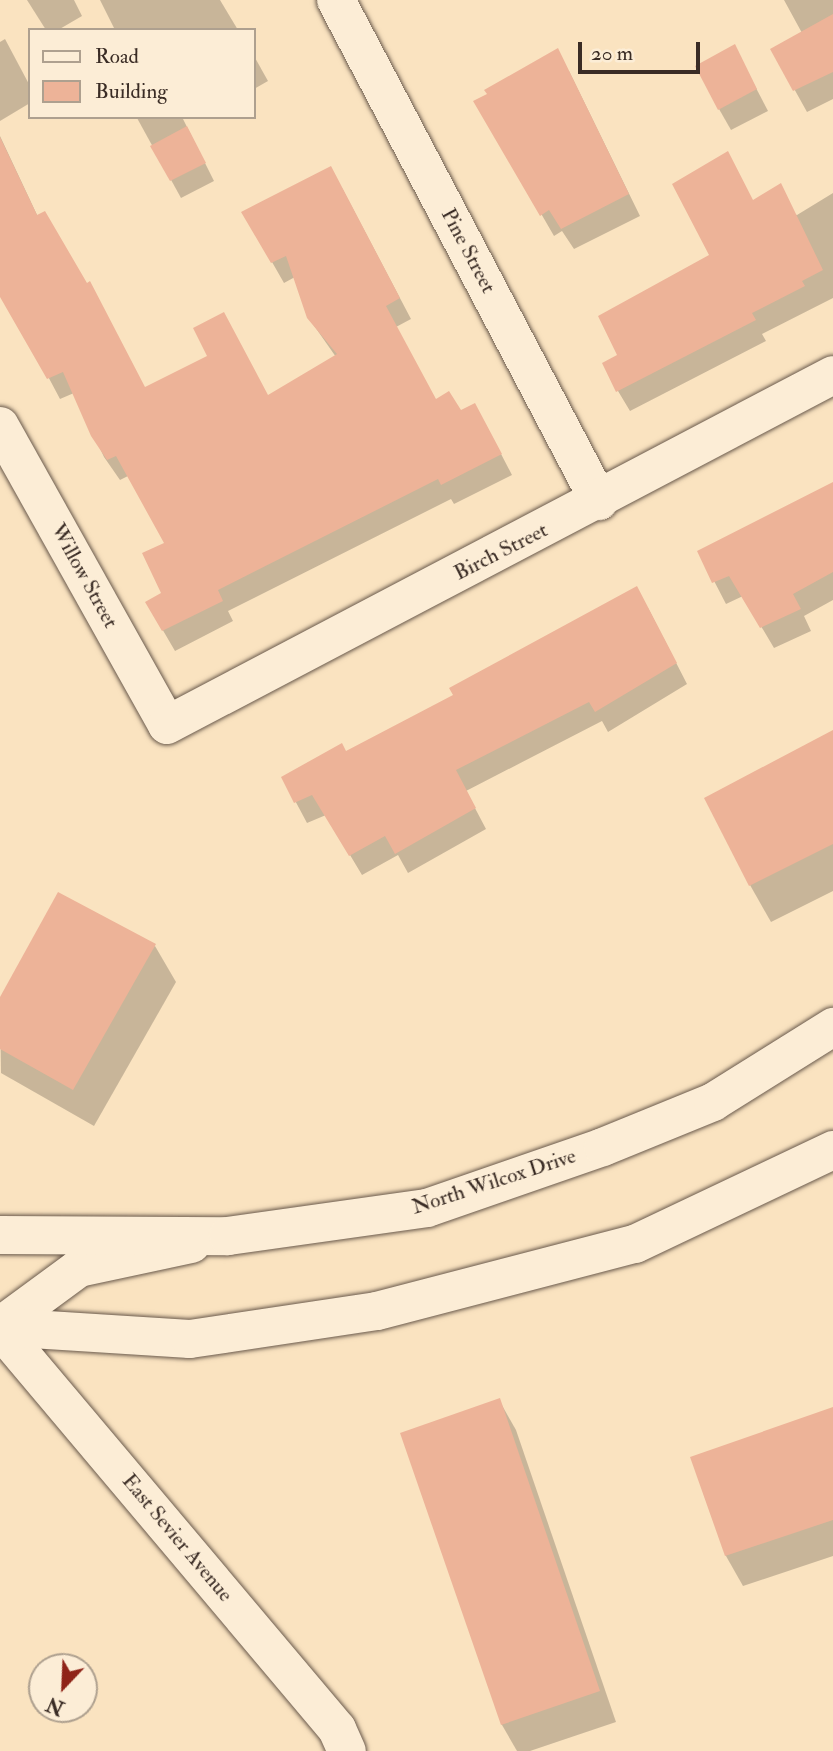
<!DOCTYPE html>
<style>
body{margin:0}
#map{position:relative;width:833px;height:1751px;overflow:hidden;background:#fae3c0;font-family:"IM FELL Double Pica",serif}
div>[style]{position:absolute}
.shadow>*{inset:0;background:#0003}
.building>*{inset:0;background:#edb398}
.roads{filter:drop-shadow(0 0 2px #6a5a4c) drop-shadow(0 0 2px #6a5a4c)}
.minor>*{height:38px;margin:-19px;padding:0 19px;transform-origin:19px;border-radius:19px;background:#fcedd6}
.tertiary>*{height:38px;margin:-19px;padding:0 19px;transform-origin:19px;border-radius:19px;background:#fcedd6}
.secondary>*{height:38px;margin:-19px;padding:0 19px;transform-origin:19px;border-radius:19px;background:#fcedd6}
span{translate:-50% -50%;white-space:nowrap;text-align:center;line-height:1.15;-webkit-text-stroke:5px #fcedd6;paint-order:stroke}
.street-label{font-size:21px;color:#3a2c25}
.legend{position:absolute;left:28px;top:28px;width:228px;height:91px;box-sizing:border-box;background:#fcedd6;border:2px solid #aea08f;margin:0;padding:9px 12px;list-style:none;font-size:21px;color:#3a2c25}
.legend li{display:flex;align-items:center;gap:14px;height:35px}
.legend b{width:35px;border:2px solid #aea08f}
.north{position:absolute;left:28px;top:1653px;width:70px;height:70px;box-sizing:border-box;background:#fcedd6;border:2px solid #aea08f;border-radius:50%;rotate:203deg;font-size:19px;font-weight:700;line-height:28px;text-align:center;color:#3a2c25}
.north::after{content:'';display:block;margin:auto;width:24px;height:32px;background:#8f2418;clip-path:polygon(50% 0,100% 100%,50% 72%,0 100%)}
.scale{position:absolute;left:578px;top:42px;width:122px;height:32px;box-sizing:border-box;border:4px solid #3a2c25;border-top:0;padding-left:9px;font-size:21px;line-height:24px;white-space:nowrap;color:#3a2c25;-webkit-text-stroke:5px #fcedd6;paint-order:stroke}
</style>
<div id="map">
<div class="shadow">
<div style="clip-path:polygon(27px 0,74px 0,82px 16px,58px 30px,46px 30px)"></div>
<div style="clip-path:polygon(100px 0,220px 0,238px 30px,115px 30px)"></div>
<div style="clip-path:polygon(784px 0,833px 0,833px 99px,807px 112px,772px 49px,802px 33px)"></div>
<div style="clip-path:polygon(5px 39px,30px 86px,30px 103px,0 121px,0 42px)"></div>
<div style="clip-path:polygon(734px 46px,768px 111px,731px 130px,719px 109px)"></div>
<div style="clip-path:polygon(254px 56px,268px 81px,254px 89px)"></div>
<div style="clip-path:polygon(569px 71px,640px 216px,574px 249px,562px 231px,554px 236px,476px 101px)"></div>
<div style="clip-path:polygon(182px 117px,214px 181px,181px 198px,137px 118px)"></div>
<div style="clip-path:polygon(0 136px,38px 217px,145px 389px,268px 397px,336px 357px,308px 317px,295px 277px,284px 283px,244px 213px,342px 188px,411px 319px,396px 327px,436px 401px,486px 425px,512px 475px,454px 504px,451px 499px,228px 611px,233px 621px,175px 651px,147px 603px,163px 594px,166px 543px,128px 476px,120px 480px,104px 457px,74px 393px,60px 399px,0 286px)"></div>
<div style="clip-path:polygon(833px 193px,833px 298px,762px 334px,766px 341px,630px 411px,618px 391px,619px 355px,712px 255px,753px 201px,797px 215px)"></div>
<div style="clip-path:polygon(833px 483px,833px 600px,804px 616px,811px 631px,774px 648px,743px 596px,726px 604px,699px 552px)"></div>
<div style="clip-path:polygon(648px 608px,687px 684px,608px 732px,602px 721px,466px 791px,486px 829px,408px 873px,398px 855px,362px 875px,326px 815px,307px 823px,283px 778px,346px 753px)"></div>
<div style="clip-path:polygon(833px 732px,833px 891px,771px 922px,750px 885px)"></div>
<div style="clip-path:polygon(155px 946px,176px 982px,94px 1126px,1px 1073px,0 1000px)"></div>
<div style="clip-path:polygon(499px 1400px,516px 1430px,616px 1722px,530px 1751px,517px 1751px,502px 1725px,402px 1434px)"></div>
<div style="clip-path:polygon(833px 1409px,833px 1556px,743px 1586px,726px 1556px,692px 1458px)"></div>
</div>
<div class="building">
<div style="clip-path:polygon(833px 14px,833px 72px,793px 91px,770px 49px)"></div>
<div style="clip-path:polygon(735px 44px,757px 89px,718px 110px,695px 66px)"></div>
<div style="clip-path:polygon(558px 48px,629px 194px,561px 229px,549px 210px,540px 216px,473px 101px,487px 94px,484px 90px)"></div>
<div style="clip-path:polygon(187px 126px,206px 163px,170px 181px,150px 146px)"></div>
<div style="clip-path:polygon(0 137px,37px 215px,45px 211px,87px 283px,90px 281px,145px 387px,207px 356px,193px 328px,224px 312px,268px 395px,337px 354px,307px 318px,286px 256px,271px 263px,241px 212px,331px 166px,400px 298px,386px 306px,436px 399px,449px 391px,461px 410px,475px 403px,502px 454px,441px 485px,438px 479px,218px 590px,223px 601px,162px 631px,145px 602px,161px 593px,142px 553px,164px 543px,116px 456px,107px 460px,91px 436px,63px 372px,47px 379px,0 297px)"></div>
<div style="clip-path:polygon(728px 151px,753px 200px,781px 183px,823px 270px,802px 281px,805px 286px,752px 313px,756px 320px,616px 392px,602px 363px,617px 355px,598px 316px,709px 255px,672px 184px)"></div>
<div style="clip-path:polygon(833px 482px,833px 572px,793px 594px,801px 609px,760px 628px,729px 576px,712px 583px,697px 551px)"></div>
<div style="clip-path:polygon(637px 586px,677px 663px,595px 712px,589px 702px,456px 770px,476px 808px,395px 854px,385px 836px,349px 856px,312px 795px,294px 803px,281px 777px,342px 743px,346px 751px,453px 695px,449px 688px)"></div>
<div style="clip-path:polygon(833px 730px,833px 844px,749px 886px,704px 798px)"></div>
<div style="clip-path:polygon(58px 892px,156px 944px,73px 1090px,0 1049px,0 997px)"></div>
<div style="clip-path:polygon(500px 1398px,600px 1691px,501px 1725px,400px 1433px)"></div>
<div style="clip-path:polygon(833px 1407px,833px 1520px,725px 1556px,690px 1457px)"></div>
</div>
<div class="roads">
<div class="minor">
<div style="left:336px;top:0;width:566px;rotate:62.3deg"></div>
<div style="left:0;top:426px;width:342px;rotate:60.8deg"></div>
<div style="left:167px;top:725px;width:752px;rotate:-27.72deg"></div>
</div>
<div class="tertiary">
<div style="left:0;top:1326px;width:98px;rotate:-36.3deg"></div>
<div style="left:79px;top:1268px;width:115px;rotate:-12.1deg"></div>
<div style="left:0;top:1329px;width:523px;rotate:49.89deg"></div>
<div style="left:337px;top:1729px;width:24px;rotate:66deg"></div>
</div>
<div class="secondary">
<div style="left:0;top:1235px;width:228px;rotate:0.3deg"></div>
<div style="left:228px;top:1236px;width:201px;rotate:-8deg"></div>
<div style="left:427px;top:1208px;width:186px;rotate:-19.1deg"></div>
<div style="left:603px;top:1147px;width:119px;rotate:-22.2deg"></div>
<div style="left:713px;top:1102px;width:142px;rotate:-32deg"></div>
<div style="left:0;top:1327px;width:190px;rotate:3.6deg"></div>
<div style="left:190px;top:1339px;width:189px;rotate:-8.5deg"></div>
<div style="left:377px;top:1311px;width:267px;rotate:-14.6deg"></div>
<div style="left:635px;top:1244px;width:219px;rotate:-25.4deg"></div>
</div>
</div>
<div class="street-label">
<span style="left:468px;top:251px;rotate:62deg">Pine Street</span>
<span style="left:501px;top:552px;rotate:-27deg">Birch Street</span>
<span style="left:84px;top:576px;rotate:61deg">Willow Street</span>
<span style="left:494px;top:1182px;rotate:-18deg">North Wilcox Drive</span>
<span style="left:177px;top:1538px;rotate:50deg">East Sevier Avenue</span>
</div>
<ul class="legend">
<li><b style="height:9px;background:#fcedd6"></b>Road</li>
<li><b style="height:19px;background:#edb398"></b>Building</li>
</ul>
<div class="north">N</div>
<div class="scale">20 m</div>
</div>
